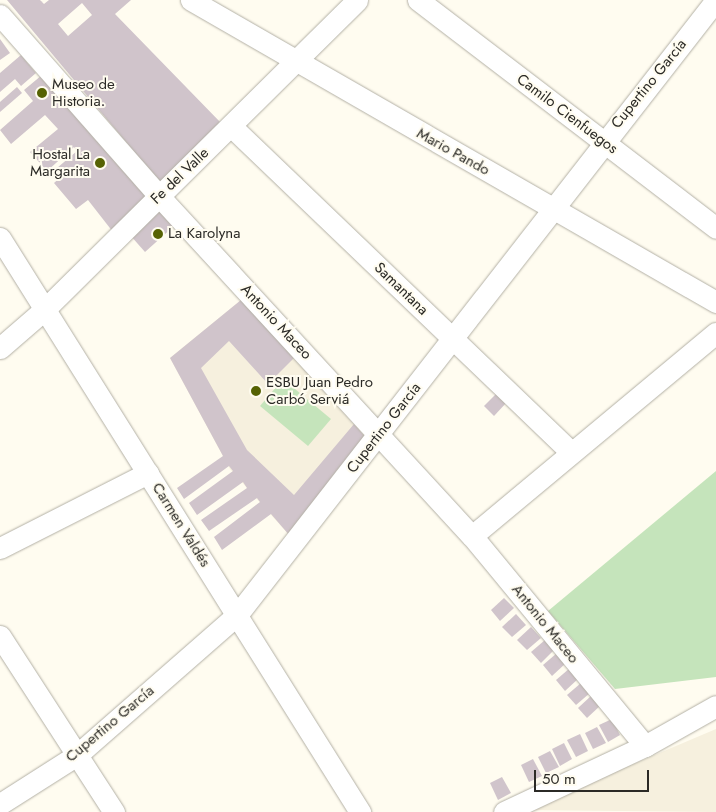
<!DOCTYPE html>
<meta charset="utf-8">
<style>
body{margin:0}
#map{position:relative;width:716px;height:812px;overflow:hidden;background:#fffcf0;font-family:Jost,sans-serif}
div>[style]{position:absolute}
.built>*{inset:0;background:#f6f0de}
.green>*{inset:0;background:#c5e4bb}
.building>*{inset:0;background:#d0c4cb}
.roads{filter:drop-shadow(0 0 1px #b3b0a5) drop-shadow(0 0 1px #b3b0a5)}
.minor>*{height:21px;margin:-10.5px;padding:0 10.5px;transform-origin:10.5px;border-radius:10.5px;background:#fff}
.dots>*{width:14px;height:14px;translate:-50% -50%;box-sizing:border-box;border:2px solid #fffcf0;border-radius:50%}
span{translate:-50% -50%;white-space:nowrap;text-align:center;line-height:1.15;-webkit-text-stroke:4px #fffcf0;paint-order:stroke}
.poi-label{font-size:15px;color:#2b2a26}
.left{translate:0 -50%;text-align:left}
.right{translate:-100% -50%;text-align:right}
.street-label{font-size:15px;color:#2b2a26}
.scale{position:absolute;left:534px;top:770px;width:115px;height:22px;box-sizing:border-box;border:2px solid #2b2a26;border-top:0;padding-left:6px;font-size:15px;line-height:18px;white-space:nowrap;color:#2b2a26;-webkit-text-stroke:4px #fffcf0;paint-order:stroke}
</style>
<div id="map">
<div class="built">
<div style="clip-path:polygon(241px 300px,367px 439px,290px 536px,230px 469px,170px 358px)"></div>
<div style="clip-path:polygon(716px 729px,716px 812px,525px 810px)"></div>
</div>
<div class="green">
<div style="clip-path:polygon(283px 379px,331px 419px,308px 446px,260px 406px)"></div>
<div style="clip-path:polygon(716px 471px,716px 677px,615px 689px,548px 611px)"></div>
</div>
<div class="building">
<div style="clip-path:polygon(evenodd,7px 0,40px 0,44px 4px,49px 0,131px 0,115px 14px,222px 124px,161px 184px,7px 0,82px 3px,92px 15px,68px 36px,58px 24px,82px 3px)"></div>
<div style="clip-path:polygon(0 39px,10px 53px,0 60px)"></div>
<div style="clip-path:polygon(21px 55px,36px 73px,21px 86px,15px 79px,0 92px,0 73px)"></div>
<div style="clip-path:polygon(42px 75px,150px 199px,113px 232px,88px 200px,76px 209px,54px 183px,63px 175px,57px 168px,77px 151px,74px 147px,47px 171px,30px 152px,58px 129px,45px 115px,11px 144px,0 130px,33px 101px,24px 90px)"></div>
<div style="clip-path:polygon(17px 87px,22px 93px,0 112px,0 102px)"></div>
<div style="clip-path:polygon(159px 209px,174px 226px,145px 252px,130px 235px)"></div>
<div style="clip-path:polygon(241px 300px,294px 358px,268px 384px,229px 341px,201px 368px,247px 450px,294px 495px,354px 424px,367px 439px,290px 536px,271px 514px,222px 550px,214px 537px,260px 502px,257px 498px,209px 531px,201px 520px,247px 488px,243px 482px,197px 515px,189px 503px,233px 471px,229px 466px,184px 499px,177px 488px,223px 456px,170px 358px)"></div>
<div style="clip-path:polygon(497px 393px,507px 402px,494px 416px,484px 406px)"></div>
<div style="clip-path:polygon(504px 598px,514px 608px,500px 621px,491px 610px)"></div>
<div style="clip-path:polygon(516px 614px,526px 625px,512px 637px,502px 627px)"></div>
<div style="clip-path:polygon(531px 627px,541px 638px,527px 650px,517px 640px)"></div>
<div style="clip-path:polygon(545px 640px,554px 650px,541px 663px,531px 652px)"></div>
<div style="clip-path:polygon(557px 653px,566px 663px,552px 676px,543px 665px)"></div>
<div style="clip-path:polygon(570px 668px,579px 678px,565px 691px,556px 680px)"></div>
<div style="clip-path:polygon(581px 683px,590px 693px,576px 705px,567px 695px)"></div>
<div style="clip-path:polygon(592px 695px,601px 705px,587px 718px,578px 708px)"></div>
<div style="clip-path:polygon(612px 719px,620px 735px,608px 742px,599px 725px)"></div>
<div style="clip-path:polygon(597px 727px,606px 743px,593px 749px,585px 733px)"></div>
<div style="clip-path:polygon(580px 734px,588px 751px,576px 757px,567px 740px)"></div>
<div style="clip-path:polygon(564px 743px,572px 759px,560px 766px,552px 749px)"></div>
<div style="clip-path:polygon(550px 751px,559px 767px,546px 773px,538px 757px)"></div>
<div style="clip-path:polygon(533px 759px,542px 776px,529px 782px,521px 765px)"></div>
<div style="clip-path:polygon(502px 777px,511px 793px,498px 800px,490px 783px)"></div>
</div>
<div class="roads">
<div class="minor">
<div style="left:191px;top:0;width:606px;rotate:29.91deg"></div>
<div style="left:418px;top:0;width:375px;rotate:37.4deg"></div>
<div style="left:0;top:15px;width:241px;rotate:48.7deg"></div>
<div style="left:159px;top:196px;width:462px;rotate:47.4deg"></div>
<div style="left:472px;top:536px;width:272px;rotate:50.5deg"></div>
<div style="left:231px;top:126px;width:470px;rotate:43.8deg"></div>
<div style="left:0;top:238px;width:678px;rotate:57.9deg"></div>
<div style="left:0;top:348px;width:60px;rotate:-40.9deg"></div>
<div style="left:45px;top:309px;width:439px;rotate:-44.7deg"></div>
<div style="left:472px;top:536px;width:317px;rotate:-39.8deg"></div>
<div style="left:0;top:548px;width:166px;rotate:-26.9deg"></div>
<div style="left:0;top:636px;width:210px;rotate:57.1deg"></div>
<div style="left:0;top:804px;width:91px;rotate:-32.5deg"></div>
<div style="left:77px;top:755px;width:213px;rotate:-41.2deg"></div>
<div style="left:237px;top:615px;width:780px;rotate:-52.09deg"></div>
<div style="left:504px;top:812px;width:156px;rotate:-25.1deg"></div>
<div style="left:645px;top:746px;width:81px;rotate:-29.4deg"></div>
</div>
</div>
<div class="dots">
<div style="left:42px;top:93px;background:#566203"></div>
<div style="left:100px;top:163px;background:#566203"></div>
<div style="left:158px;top:234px;background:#566203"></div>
<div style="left:256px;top:391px;background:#566203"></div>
</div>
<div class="poi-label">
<span class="left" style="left:52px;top:93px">Museo de<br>Historia.</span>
<span class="right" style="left:90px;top:163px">Hostal La<br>Margarita</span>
<span class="left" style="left:168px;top:234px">La Karolyna</span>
<span class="left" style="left:266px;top:391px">ESBU Juan Pedro<br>Carbó Serviá</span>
</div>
<div class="street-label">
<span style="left:649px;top:84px;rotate:-51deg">Cupertino García</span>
<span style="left:567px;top:114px;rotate:37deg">Camilo Cienfuegos</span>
<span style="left:453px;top:152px;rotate:29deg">Mario Pando</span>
<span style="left:180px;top:176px;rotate:-44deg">Fe del Valle</span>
<span style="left:401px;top:289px;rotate:44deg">Samantana</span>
<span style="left:276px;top:322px;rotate:47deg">Antonio Maceo</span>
<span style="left:384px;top:428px;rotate:-52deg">Cupertino García</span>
<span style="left:181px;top:525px;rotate:58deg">Carmen Valdés</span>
<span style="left:545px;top:624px;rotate:51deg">Antonio Maceo</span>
<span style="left:110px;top:724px;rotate:-40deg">Cupertino García</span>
</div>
<div class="scale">50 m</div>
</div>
